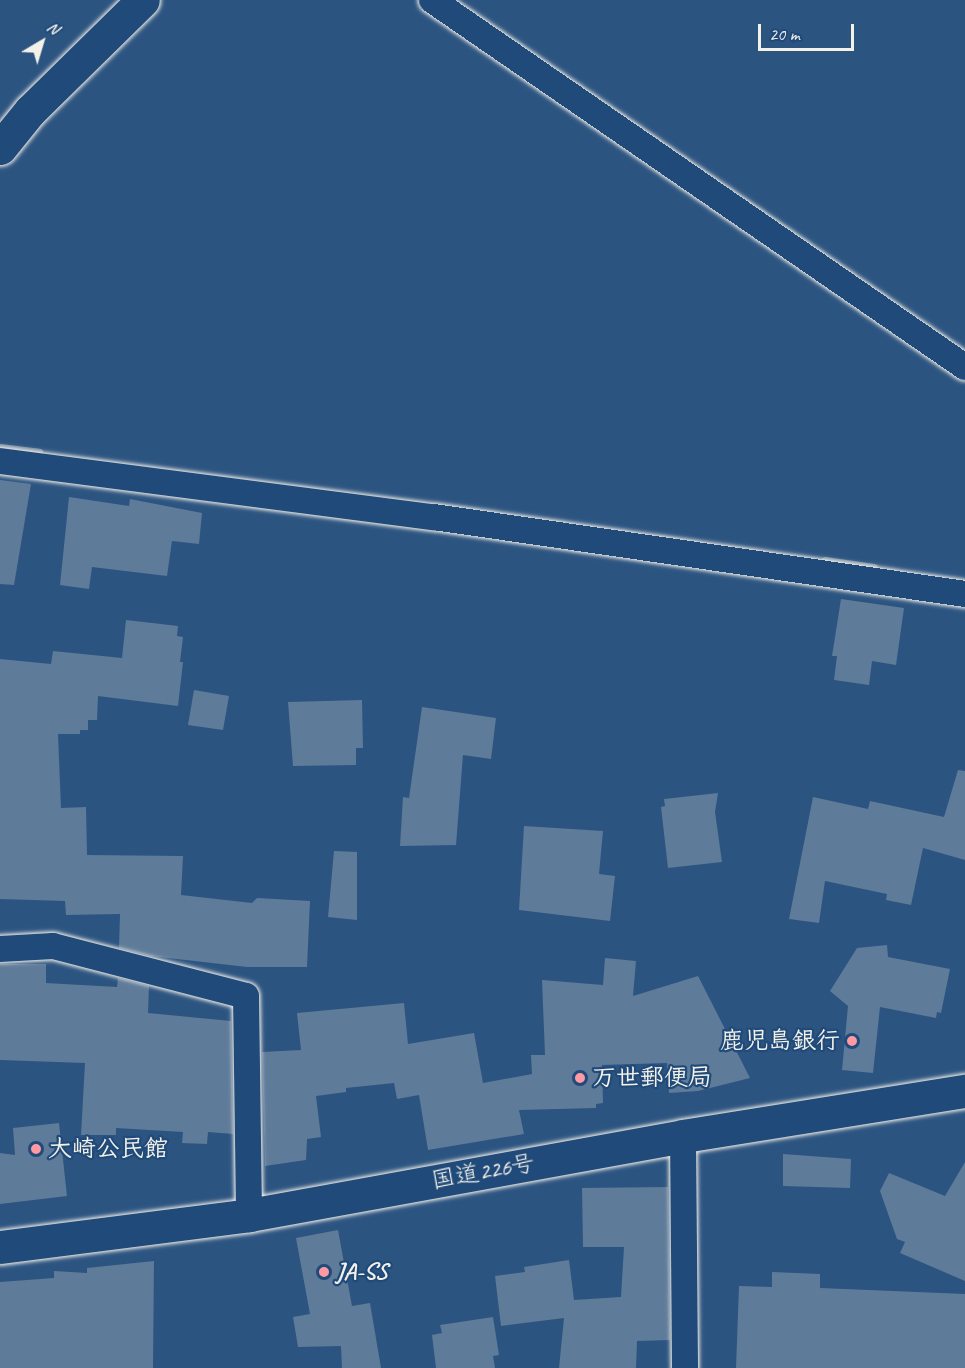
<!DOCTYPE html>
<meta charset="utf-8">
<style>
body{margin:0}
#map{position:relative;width:965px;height:1368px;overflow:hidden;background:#2c5481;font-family:Caveat,"Klee One",sans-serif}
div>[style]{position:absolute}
.stream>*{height:9px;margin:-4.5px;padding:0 4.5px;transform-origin:4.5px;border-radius:4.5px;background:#738ca6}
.building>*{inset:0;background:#5e7b9a}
.roads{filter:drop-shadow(0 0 2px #f4f1e8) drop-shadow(0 0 2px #f4f1e8)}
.street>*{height:26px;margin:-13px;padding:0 13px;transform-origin:13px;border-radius:13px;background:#1f4a7a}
.secondary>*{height:33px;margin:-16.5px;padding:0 16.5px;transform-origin:16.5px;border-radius:16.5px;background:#1f4a7a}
.highway>*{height:33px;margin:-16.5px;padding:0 16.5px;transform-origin:16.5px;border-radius:16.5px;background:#1f4a7a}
.dots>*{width:16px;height:16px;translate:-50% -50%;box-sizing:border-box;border:3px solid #1f4a7a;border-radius:50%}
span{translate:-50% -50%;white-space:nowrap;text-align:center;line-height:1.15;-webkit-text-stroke:4.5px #1f4a7a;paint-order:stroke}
.poi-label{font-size:24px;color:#f4f1e8;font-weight:700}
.right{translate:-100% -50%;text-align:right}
.left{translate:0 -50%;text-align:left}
.street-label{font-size:24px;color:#f4f1e8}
.north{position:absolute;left:12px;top:12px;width:60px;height:60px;-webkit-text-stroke:4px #1f4a7a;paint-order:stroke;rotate:38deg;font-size:16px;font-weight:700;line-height:24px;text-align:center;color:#f4f1e8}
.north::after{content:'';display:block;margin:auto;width:21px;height:27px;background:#f4f1e8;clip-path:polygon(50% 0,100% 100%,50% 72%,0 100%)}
.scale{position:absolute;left:758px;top:24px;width:96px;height:27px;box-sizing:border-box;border:3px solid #f4f1e8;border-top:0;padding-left:8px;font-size:18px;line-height:21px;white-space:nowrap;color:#f4f1e8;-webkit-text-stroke:4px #1f4a7a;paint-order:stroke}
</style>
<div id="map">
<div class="stream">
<div style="left:0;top:448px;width:39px;rotate:7deg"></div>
<div style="left:825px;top:561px;width:49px;rotate:8.1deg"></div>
</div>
<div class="building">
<div style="clip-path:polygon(0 480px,31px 484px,14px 585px,0 584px)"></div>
<div style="clip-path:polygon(69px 497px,129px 506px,130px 499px,202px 513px,199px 544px,172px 541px,167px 576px,92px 567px,89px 589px,60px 585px)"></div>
<div style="clip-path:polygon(841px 599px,904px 608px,896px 665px,872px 661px,869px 685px,834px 680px,837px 656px,832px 656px)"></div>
<div style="clip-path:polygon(126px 620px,178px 626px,177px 636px,183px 637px,180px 662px,183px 662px,178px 706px,98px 696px,97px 720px,88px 720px,88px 730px,80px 730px,80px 734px,58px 734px,61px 808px,86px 807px,87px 855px,183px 856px,181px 895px,252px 903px,257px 898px,310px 901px,307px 967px,247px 967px,151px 956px,119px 948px,120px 914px,66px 915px,65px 901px,0 899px,0 659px,51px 664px,53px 651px,122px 658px)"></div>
<div style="clip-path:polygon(194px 690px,229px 696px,223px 730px,188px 725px)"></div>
<div style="clip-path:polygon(362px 700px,363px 748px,356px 748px,356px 765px,293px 766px,288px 702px)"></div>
<div style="clip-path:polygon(422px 707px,496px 718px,491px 759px,463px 755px,456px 845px,400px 846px,403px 797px,409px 798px)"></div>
<div style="clip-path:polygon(958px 770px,965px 771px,965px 860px,923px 848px,911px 905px,886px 900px,887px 894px,825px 881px,819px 923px,789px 919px,813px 797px,868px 809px,870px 801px,944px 817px)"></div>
<div style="clip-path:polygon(718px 793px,715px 812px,722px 862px,668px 868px,661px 807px,665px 806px,664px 799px)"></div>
<div style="clip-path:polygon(524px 826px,603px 831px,599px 874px,615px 876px,610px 921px,519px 910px)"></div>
<div style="clip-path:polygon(334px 851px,357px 852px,357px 920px,328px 917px)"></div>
<div style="clip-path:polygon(887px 945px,888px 957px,950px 969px,941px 1013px,937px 1012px,936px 1018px,880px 1007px,873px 1073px,842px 1070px,848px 1006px,830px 991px,857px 948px)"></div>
<div style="clip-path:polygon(605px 958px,636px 961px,633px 996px,698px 976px,750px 1078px,698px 1091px,669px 1093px,667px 1063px,602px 1065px,603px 1103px,596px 1104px,596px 1108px,519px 1110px,524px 1134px,428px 1150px,419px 1095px,397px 1099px,394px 1083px,346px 1088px,346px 1092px,316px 1096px,321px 1137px,307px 1139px,306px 1160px,265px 1166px,262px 1052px,301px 1050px,297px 1013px,404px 1003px,408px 1044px,474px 1033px,483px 1083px,532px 1074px,531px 1055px,545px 1055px,542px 980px,603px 985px)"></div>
<div style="clip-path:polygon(0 964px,46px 964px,46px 983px,117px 987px,118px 978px,149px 986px,148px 1013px,231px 1021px,233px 1134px,208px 1132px,207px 1144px,182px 1143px,183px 1132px,116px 1128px,116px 1135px,81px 1135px,85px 1063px,0 1060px)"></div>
<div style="clip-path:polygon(59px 1123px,67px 1196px,0 1204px,0 1153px,15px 1155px,13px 1128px)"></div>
<div style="clip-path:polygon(783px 1154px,851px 1159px,850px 1188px,783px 1186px)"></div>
<div style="clip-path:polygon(965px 1162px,965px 1281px,900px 1253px,905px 1242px,897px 1239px,880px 1191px,889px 1173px,945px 1196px)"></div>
<div style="clip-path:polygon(668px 1187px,670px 1340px,637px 1341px,636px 1368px,559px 1368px,564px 1318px,501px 1326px,495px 1276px,525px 1272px,524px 1267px,569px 1260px,574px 1300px,621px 1297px,624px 1247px,583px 1247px,582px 1188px)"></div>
<div style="clip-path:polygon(338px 1230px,352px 1306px,370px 1303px,381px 1368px,342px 1368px,341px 1346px,298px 1347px,293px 1317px,310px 1314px,296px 1238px)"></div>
<div style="clip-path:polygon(154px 1261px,153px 1368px,0 1368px,0 1282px,54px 1278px,54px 1271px,87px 1273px,87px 1268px)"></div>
<div style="clip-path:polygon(772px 1272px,820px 1274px,820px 1288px,965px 1294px,965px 1368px,736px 1368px,739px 1286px,772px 1287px)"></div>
<div style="clip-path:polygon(493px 1317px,499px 1355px,493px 1356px,495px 1368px,436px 1368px,432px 1335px,442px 1333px,440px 1325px)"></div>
</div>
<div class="roads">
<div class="street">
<div style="left:432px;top:0;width:647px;rotate:34.55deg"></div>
<div style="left:0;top:461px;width:438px;rotate:7.4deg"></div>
<div style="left:434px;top:517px;width:537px;rotate:8.25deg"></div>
<div style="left:0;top:949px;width:53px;rotate:-3.2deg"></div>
<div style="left:53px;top:946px;width:199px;rotate:14.5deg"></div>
<div style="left:246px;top:996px;width:219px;rotate:89.2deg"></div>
<div style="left:683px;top:1136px;width:232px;rotate:89.5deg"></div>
</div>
<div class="secondary">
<div style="left:0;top:148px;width:48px;rotate:-51deg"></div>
<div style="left:30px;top:111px;width:158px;rotate:-44.5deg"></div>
</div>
<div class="highway">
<div style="left:0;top:1247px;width:251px;rotate:-7.3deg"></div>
<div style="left:249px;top:1215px;width:441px;rotate:-10.3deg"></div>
<div style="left:683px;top:1136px;width:286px;rotate:-9.1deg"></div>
</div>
</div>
<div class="dots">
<div style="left:852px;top:1041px;background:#ff9aa2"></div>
<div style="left:580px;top:1078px;background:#ff9aa2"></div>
<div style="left:36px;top:1149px;background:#ff9aa2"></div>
<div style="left:324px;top:1272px;background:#ff9aa2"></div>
</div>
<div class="poi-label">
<span class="right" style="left:840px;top:1041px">鹿児島銀行</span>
<span class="left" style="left:592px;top:1078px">万世郵便局</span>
<span class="left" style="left:48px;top:1149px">大崎公民館</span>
<span class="left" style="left:336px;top:1272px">JA-SS</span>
</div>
<div class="street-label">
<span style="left:483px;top:1172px;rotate:-10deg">国道226号</span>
</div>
<div class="north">N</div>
<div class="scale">20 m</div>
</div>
